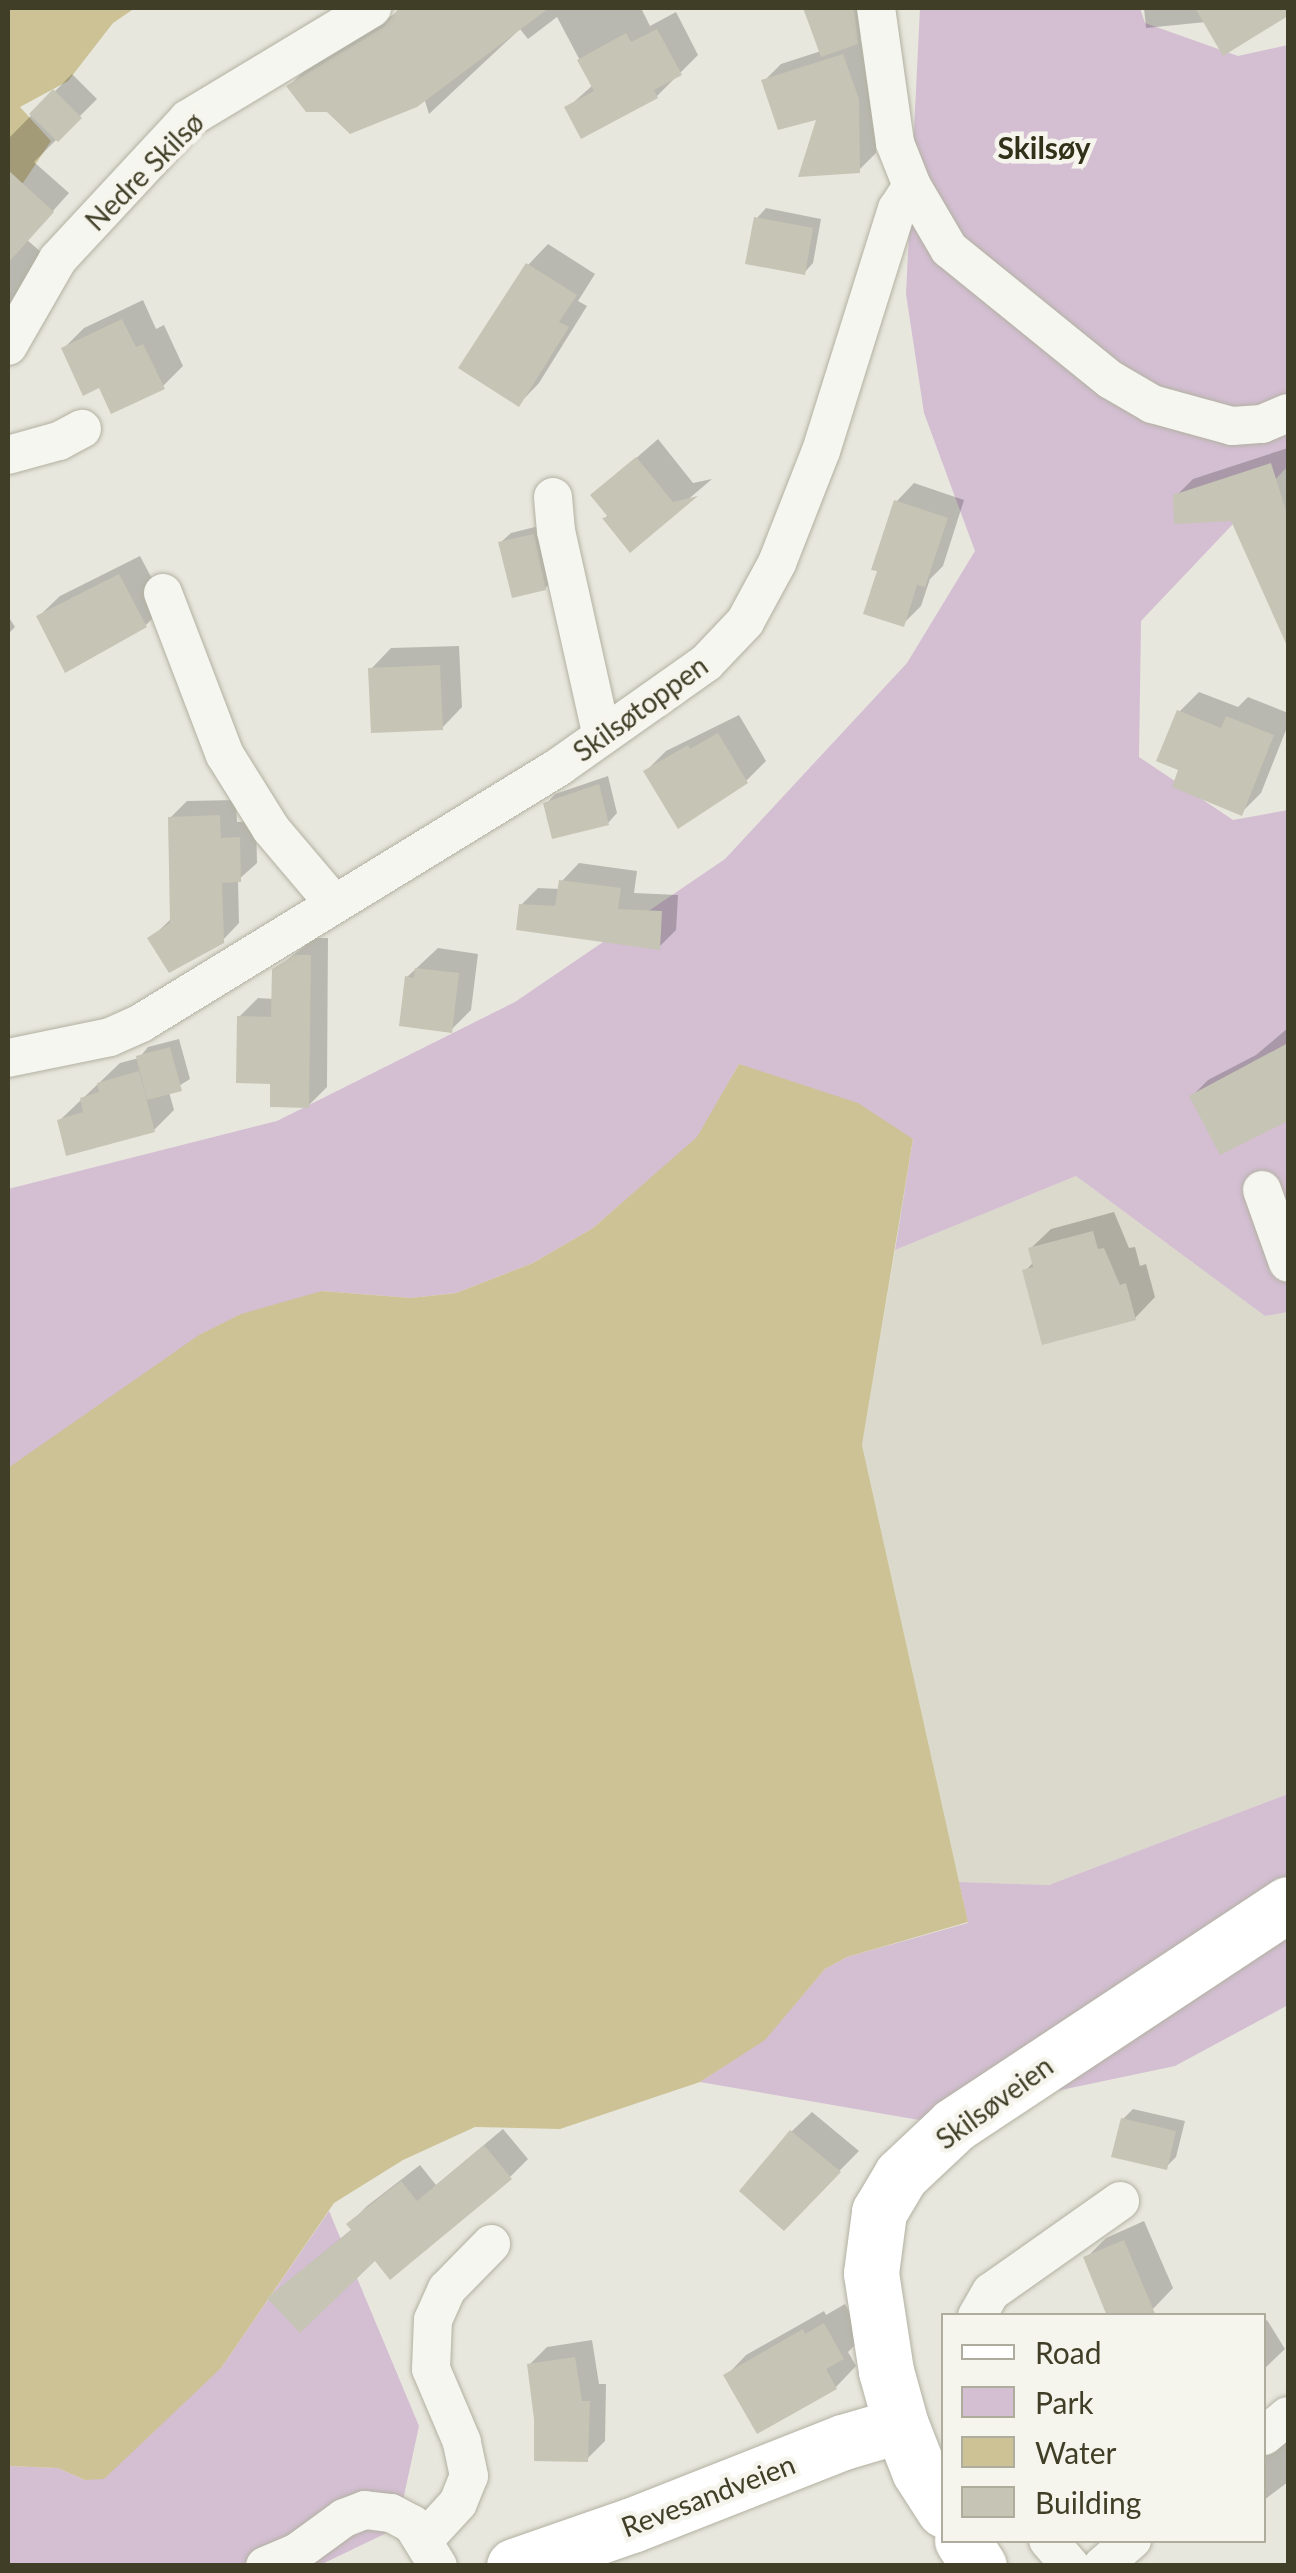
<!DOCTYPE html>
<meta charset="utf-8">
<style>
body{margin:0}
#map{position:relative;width:1296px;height:2573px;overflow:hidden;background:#e8e7dd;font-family:Lato,sans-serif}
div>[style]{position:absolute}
.built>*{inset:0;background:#dbd9cb}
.green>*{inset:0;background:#d3bed2}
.water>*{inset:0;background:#ccc295}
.shadow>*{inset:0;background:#0003}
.building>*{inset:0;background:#c6c4b4}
.roads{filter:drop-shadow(0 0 2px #b2b1a2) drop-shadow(0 0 2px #b2b1a2)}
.minor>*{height:38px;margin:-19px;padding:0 19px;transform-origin:19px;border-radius:19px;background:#f6f6f0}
.secondary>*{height:55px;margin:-27.5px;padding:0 27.5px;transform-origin:27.5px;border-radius:27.5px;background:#fff}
.primary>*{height:55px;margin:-27.5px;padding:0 27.5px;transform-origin:27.5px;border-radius:27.5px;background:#fff}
span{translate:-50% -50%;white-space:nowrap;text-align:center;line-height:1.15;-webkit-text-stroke:9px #f6f5ed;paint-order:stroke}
.street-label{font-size:28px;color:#403e26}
.neighbourhood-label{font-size:30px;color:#313018;font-weight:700}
.frame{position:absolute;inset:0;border:10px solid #403e26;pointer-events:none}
.legend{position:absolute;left:941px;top:2313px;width:325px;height:230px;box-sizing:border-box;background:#f6f5ed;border:2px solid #adac9d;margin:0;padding:12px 18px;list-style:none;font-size:30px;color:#403e26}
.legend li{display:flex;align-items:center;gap:20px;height:50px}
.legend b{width:50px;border:2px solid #adac9d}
</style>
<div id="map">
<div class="built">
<div style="clip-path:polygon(1076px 1176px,1265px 1316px,1288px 1312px,1288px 1794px,1049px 1885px,959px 1882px,862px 1445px,895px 1250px)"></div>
</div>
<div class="green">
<div style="clip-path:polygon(920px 8px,1140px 8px,1145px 23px,1238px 56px,1288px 45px,1288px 466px,1141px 621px,1139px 757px,1233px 820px,1288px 810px,1288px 1312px,1265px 1316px,1076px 1176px,895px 1250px,913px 1139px,739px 1064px,698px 1137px,593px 1228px,533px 1263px,456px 1293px,411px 1298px,322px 1291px,8px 1468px,8px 1189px,277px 1121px,515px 1002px,725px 859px,907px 663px,975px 551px,924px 413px,906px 294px)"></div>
<div style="clip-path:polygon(1288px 1794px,1288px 2005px,1175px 2066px,919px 2120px,700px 2082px,765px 2039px,825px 1969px,847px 1957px,968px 1923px,959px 1882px,1049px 1885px)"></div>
<div style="clip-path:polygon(329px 2211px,419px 2426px,397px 2528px,320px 2565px,8px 2566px,8px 2466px,58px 2468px,85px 2480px,221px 2368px)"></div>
</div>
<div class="water">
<div style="clip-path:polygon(8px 8px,135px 8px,113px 23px,68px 81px,20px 107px,51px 141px,23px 183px,8px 187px)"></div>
<div style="clip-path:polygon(739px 1064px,858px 1103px,913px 1139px,862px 1445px,968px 1922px,847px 1957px,825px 1969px,765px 2040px,700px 2082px,560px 2129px,475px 2127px,403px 2160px,334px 2203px,221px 2368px,104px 2479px,85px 2480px,58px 2468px,8px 2466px,8px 1468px,199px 1335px,241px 1314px,322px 1291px,411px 1298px,456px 1293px,533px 1263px,593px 1228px,697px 1137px)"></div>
</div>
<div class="shadow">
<div style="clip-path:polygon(404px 8px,414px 8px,425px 21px,435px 8px,641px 8px,650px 26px,676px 12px,698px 55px,657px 96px,567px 108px,593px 85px,557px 17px,528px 39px,520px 29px,429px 114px,425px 101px,328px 110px,289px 86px,307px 68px)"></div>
<div style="clip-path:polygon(808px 8px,863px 8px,867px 32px,860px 38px,875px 81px,876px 153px,859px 170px,819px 116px,764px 81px,781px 64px,821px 51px)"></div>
<div style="clip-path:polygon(1144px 8px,1286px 8px,1268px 25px,1206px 22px,1146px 28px)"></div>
<div style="clip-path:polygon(72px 74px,97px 99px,34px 162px,69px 193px,27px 240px,41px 252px,8px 307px,8px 139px)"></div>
<div style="clip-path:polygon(766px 208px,821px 219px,813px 263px,804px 273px,757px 218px)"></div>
<div style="clip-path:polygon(548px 244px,595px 274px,578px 301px,587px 306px,539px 383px,519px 404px,528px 265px)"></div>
<div style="clip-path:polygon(143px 300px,156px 329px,164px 325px,183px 366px,163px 386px,100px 385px,64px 348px,84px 328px)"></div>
<div style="clip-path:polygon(658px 439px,693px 483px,712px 479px,630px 549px,605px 518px,609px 514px,594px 495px)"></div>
<div style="clip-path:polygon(1288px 448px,1288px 591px,1269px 599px,1232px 518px,1176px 496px,1193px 479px)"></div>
<div style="clip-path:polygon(914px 483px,964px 500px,943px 566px,930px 579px,921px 606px,903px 624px,896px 502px)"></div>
<div style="clip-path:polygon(543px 525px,555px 579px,545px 588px,501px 542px,511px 533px)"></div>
<div style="clip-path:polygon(140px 556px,166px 605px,146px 625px,39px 616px,60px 596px)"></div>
<div style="clip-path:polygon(8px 616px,15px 627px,8px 634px)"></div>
<div style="clip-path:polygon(459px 646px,462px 707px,442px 728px,371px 669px,391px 648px)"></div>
<div style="clip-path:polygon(1199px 692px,1238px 707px,1248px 697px,1288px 713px,1288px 725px,1261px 793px,1241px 813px,1179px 712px)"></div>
<div style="clip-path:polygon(739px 715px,766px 761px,746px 781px,646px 771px,666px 751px)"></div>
<div style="clip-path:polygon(608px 776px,617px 813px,608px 823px,546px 804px,555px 794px)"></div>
<div style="clip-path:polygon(236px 800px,237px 822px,256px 821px,257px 863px,238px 880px,239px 923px,222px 941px,150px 939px,172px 918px,170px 818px,187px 801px)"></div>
<div style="clip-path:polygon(579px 863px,637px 871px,634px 893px,678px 895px,676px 930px,659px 947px,521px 905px,538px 888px,560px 889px,562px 881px)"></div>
<div style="clip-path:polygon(315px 938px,328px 938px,327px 1087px,308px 1106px,273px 1082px,239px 1017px,258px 998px,274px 999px,274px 970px)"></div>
<div style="clip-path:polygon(438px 948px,478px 954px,471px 1010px,451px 1030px,407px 977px)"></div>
<div style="clip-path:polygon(1288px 1028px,1288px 1118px,1221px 1152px,1192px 1096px,1208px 1080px,1256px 1055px)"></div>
<div style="clip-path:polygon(179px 1039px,190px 1079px,169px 1092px,174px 1110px,154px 1130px,60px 1120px,120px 1063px,139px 1058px,148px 1047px)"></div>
<div style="clip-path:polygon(1114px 1212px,1129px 1248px,1135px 1247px,1140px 1266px,1146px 1264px,1155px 1297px,1135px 1318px,1025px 1271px,1034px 1262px,1030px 1249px,1051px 1229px)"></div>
<div style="clip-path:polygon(1133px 2109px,1185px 2121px,1176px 2157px,1166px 2167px,1123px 2119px)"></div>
<div style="clip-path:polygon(812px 2112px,859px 2151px,784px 2227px,791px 2132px)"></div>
<div style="clip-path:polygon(503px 2129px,528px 2159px,510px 2177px,375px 2258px,289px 2281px,352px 2229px,349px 2224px,367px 2206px,420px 2165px,436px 2185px)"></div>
<div style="clip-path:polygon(1144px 2221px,1173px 2288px,1153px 2309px,1086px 2258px,1106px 2238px)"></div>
<div style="clip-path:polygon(845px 2304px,863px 2337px,848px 2352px,856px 2366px,836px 2387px,758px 2431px,726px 2376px,746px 2355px,824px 2311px,826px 2315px)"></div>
<div style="clip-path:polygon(1267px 2320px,1285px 2349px,1264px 2369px,1264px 2322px)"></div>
<div style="clip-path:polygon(592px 2340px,599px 2384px,606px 2384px,605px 2441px,587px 2459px,537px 2419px,529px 2365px,547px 2347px)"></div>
<div style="clip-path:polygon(1264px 2432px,1288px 2444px,1288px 2482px,1264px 2500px)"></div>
</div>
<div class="building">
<div style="clip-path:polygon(399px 8px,549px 8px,417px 107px,350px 134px,327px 112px,306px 112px,286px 86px,384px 27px)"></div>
<div style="clip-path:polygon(803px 8px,854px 8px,858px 44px,821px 57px)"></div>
<div style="clip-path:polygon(1195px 8px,1288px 8px,1288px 16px,1223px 56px)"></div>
<div style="clip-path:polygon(657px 29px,682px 75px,654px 90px,658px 98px,581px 139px,564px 107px,594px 91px,577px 60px,626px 33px,631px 42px)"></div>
<div style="clip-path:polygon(843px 54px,859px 99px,860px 173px,798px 177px,816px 120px,778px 130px,761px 80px)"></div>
<div style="clip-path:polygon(53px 89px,82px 118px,58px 142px,29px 114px)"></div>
<div style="clip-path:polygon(8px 170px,54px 212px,8px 263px)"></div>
<div style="clip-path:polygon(754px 217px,813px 228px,805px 275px,745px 264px)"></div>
<div style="clip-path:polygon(526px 263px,577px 295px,559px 322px,569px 327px,519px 407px,458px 368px)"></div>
<div style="clip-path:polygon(122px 319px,136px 347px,143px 344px,165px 389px,111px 414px,99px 388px,83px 396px,61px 348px)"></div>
<div style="clip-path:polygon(636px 457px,673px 502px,698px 496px,630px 553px,602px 518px,608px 517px,590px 495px)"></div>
<div style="clip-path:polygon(1271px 463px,1288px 517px,1288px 648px,1231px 521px,1174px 524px,1173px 495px)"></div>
<div style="clip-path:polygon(894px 500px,948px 518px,925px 587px,917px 585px,904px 627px,863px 614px,877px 571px,871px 570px)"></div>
<div style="clip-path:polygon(534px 534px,546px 590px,512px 598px,498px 542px)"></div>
<div style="clip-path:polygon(119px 574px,147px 627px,65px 673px,36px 616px)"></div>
<div style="clip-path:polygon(440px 665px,443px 730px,371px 733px,368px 668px)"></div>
<div style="clip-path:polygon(1177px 710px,1221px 728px,1226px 716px,1274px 735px,1242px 816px,1172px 787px,1178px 770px,1156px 761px)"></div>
<div style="clip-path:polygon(718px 733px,748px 783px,678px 829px,643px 771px,688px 745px,690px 749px)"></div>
<div style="clip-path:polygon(599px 784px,609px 825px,552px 839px,543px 803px)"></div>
<div style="clip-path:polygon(220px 815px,221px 838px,240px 837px,241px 882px,222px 883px,224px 943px,169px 973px,147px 938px,170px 923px,168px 817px)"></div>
<div style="clip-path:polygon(559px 880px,621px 888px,618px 909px,662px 911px,660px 950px,516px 930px,519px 904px,555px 906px)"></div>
<div style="clip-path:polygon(295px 955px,311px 955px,309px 1108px,270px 1107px,270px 1084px,236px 1083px,237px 1016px,271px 1017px,272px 969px)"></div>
<div style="clip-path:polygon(415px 968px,459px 973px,452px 1033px,399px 1026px,405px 976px,414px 978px)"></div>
<div style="clip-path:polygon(1288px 1043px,1288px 1121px,1220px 1155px,1189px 1096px)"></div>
<div style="clip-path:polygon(170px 1047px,182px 1091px,147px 1100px,136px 1056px)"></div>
<div style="clip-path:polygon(139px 1071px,155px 1132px,66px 1156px,57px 1120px,83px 1112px,80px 1098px,99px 1092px,97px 1083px)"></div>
<div style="clip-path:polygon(1093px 1231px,1098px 1249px,1104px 1248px,1120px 1285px,1126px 1283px,1136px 1320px,1042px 1345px,1022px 1270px,1033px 1267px,1028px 1248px)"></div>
<div style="clip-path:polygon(1121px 2118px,1176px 2131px,1167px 2170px,1111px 2157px)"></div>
<div style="clip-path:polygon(790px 2130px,841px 2172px,784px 2231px,739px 2191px)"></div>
<div style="clip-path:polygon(484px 2145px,512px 2179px,390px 2280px,375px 2261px,300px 2333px,267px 2298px,351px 2230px,346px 2224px,401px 2181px,417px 2201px)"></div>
<div style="clip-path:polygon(1124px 2240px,1156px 2316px,1107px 2316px,1083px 2257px)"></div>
<div style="clip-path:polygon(824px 2323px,844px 2359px,826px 2369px,837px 2389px,757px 2434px,723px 2375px,803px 2329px,805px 2334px)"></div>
<div style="clip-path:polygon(575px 2357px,582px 2401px,590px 2401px,588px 2462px,534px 2461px,534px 2419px,527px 2364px)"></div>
</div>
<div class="roads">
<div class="minor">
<div style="left:912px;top:186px;width:73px;rotate:59.6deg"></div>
<div style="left:949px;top:249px;width:208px;rotate:39deg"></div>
<div style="left:1111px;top:380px;width:48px;rotate:30.3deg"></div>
<div style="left:1152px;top:404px;width:83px;rotate:15.4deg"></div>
<div style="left:1232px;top:426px;width:30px;rotate:-4deg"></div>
<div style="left:1262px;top:424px;width:28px;rotate:-23deg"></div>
<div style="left:8px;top:346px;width:100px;rotate:-60.1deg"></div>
<div style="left:58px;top:259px;width:191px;rotate:-47.1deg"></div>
<div style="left:188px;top:119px;width:215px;rotate:-31.1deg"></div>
<div style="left:8px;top:455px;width:53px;rotate:-15.4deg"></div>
<div style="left:59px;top:441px;width:26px;rotate:-28deg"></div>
<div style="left:553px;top:497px;width:34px;rotate:85deg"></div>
<div style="left:556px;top:531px;width:210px;rotate:77.4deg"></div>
<div style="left:163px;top:593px;width:173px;rotate:69.1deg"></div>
<div style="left:225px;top:755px;width:87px;rotate:58.1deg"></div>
<div style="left:271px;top:829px;width:96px;rotate:49.7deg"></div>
<div style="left:8px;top:1058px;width:104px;rotate:-11.6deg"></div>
<div style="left:110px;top:1037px;width:34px;rotate:-24deg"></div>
<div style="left:141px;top:1023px;width:492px;rotate:-31.5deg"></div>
<div style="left:560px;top:766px;width:179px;rotate:-35.2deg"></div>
<div style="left:706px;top:663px;width:57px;rotate:-46.4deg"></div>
<div style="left:745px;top:622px;width:67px;rotate:-61.5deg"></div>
<div style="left:777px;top:563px;width:120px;rotate:-68.6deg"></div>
<div style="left:821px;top:451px;width:254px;rotate:-72.6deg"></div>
<div style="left:897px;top:209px;width:27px;rotate:-57deg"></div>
<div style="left:912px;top:186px;width:46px;rotate:-111.6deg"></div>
<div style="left:895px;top:143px;width:136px;rotate:-98deg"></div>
<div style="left:1262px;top:1190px;width:77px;rotate:70.4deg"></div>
<div style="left:977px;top:2316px;width:28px;rotate:-60deg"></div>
<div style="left:991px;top:2292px;width:158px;rotate:-35.2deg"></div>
<div style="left:1264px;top:2436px;width:31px;rotate:-40deg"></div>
<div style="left:424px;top:2540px;width:50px;rotate:-47.4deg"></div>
<div style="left:458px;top:2503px;width:29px;rotate:-68deg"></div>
<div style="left:469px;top:2476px;width:35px;rotate:-102deg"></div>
<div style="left:462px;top:2442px;width:79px;rotate:-113deg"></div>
<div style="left:431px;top:2369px;width:49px;rotate:-87.7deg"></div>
<div style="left:433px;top:2320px;width:34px;rotate:-66deg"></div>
<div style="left:447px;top:2289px;width:63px;rotate:-45.6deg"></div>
<div style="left:1048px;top:2540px;width:35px;rotate:49deg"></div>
<div style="left:265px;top:2566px;width:34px;rotate:-23deg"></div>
<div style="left:296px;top:2553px;width:59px;rotate:-36.1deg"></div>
<div style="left:344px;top:2518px;width:22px;rotate:-21deg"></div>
<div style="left:365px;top:2510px;width:26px;rotate:7deg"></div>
<div style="left:391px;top:2513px;width:24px;rotate:28deg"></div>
<div style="left:412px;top:2524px;width:49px;rotate:58.2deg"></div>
<div style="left:1102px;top:2566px;width:40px;rotate:-41deg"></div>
</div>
<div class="secondary">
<div style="left:514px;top:2566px;width:125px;rotate:-19.2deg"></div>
<div style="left:632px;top:2525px;width:227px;rotate:-21.5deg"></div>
<div style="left:843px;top:2442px;width:60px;rotate:-16.3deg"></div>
</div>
<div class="primary">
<div style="left:944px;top:2510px;width:46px;rotate:-122.7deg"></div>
<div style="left:919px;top:2471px;width:49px;rotate:-111.4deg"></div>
<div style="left:901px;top:2425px;width:56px;rotate:-105.5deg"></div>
<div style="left:886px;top:2371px;width:99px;rotate:-98.7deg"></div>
<div style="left:871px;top:2273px;width:62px;rotate:-82.5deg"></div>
<div style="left:879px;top:2212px;width:43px;rotate:-59.3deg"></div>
<div style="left:901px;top:2175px;width:73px;rotate:-43.3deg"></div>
<div style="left:954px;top:2125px;width:400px;rotate:-33.5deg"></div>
<div style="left:962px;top:2540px;width:31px;rotate:57deg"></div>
</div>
</div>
<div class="street-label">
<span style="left:144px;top:171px;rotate:-45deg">Nedre Skilsø</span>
<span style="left:640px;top:708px;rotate:-36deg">Skilsøtoppen</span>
<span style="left:994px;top:2102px;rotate:-36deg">Skilsøveien</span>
<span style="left:708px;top:2495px;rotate:-21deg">Revesandveien</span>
</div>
<div class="neighbourhood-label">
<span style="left:1044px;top:147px">Skilsøy</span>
</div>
<div class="frame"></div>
<ul class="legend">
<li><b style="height:12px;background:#fff"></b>Road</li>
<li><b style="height:28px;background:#d3bed2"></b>Park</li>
<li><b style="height:28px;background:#ccc295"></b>Water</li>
<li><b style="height:28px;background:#c6c4b4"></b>Building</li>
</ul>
</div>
